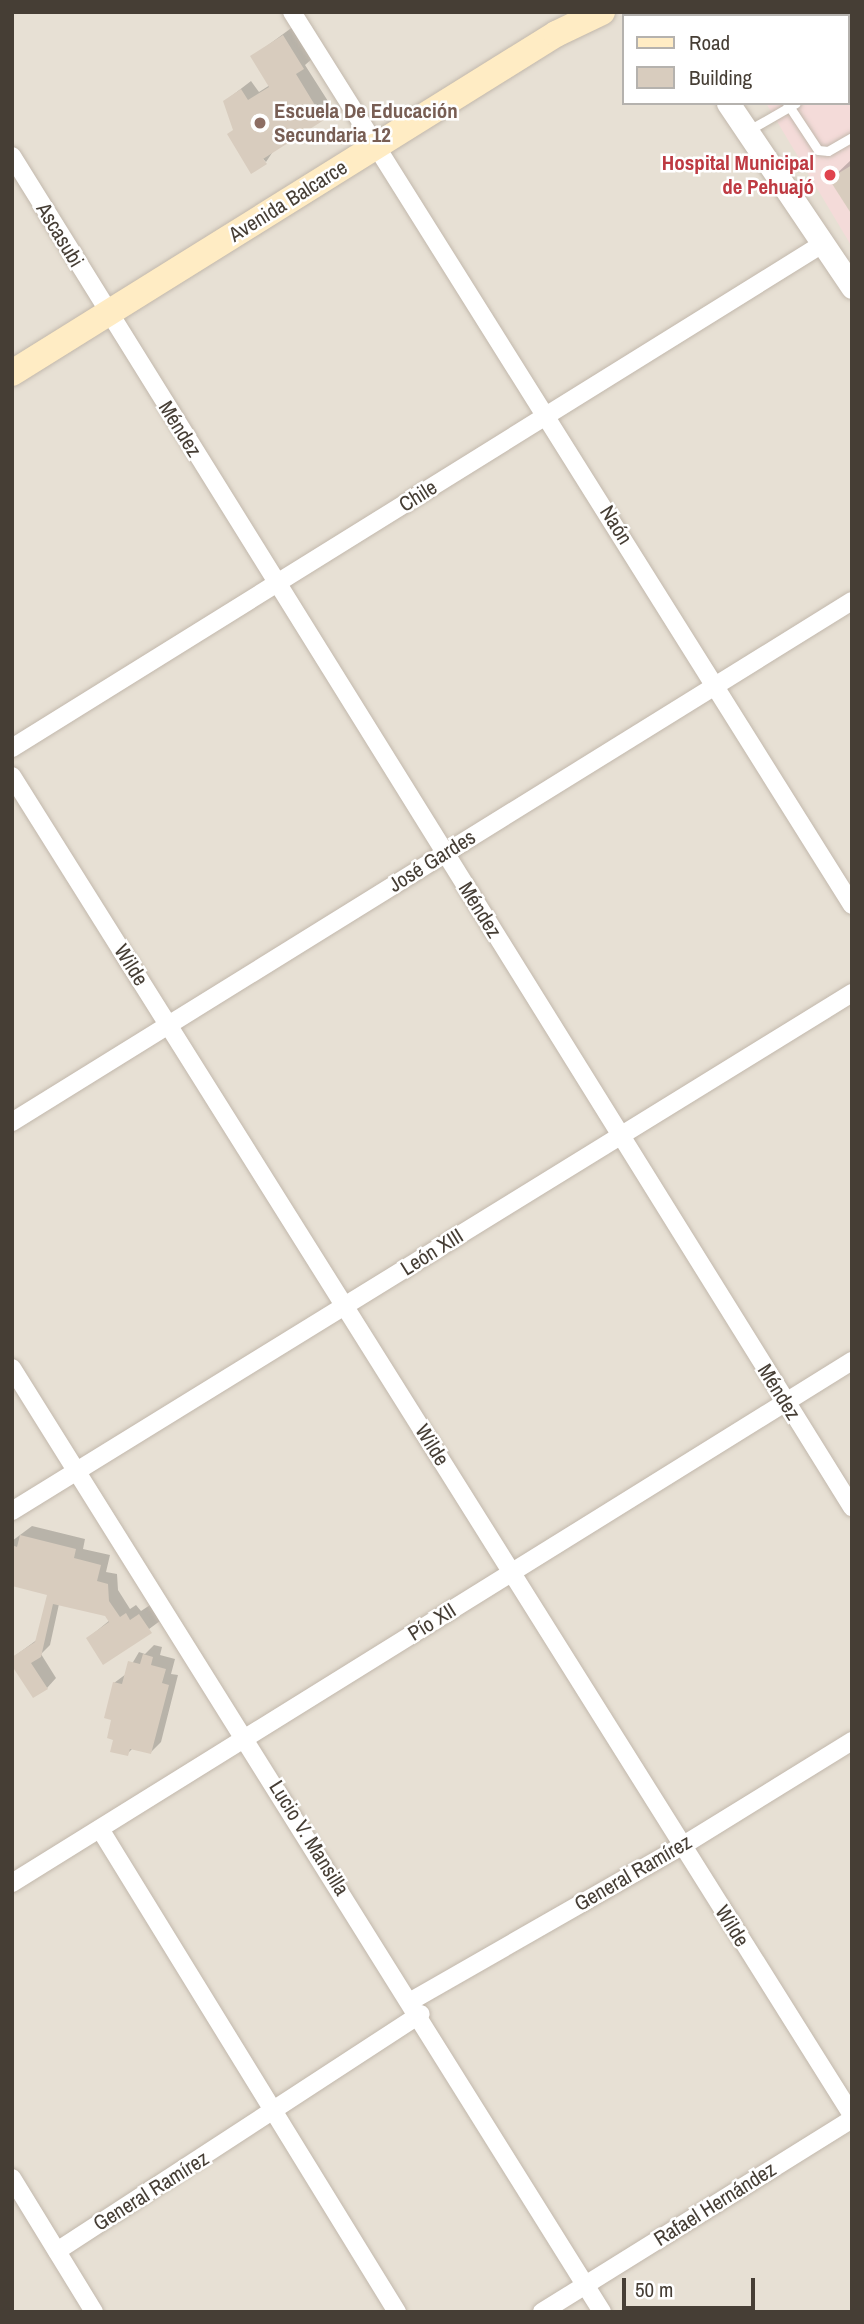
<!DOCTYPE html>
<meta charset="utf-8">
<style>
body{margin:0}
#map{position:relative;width:864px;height:2324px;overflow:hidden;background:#f3eee6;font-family:"Archivo Narrow",sans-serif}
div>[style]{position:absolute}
.residential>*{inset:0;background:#e7e0d4}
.medical>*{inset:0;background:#f4dbd9}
.shadow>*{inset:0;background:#0003}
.building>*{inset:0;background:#d8ccbe}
.roads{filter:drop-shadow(0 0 2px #c2b8ac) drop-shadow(0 0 2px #c2b8ac)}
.service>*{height:9px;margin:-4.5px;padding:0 4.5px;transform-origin:4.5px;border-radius:4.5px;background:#fff}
.minor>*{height:18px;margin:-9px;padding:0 9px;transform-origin:9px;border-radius:9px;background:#fff}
.tertiary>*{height:23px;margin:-11.5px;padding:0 11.5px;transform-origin:11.5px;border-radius:11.5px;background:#fff}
.secondary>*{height:26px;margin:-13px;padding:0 13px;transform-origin:13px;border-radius:13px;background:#ffecc4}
.dots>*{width:19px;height:19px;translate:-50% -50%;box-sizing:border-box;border:4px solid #fff;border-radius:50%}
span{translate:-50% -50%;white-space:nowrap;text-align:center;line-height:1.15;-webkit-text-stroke:5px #fff;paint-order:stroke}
.education-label{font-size:21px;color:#785e54;font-weight:700}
.left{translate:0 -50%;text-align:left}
.health-label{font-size:21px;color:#be3a42;font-weight:700}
.right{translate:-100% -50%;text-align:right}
.street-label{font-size:21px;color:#463e35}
.frame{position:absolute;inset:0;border:14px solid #463e35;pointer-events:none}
.legend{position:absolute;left:622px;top:14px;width:228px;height:91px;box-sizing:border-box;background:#fff;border:2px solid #b5b2ae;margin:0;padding:9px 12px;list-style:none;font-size:21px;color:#463e35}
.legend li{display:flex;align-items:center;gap:14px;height:35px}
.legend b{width:35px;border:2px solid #b5b2ae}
.scale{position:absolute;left:622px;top:2278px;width:133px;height:32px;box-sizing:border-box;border:4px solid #463e35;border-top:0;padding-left:9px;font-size:21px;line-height:24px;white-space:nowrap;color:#463e35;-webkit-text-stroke:5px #fff;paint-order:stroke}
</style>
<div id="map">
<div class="residential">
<div style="clip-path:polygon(evenodd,12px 12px,852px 12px,852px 2312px,12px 2312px,12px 12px,624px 16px,848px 16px,848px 103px,624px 103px,624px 16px)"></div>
</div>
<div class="medical">
<div style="clip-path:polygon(712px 12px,852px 12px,852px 247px,766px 103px,848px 103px,848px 16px)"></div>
</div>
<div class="shadow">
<div style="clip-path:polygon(827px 12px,852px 12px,852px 31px,848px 16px)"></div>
<div style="clip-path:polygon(294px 26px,313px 58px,305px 65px,333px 109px,274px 150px,266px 162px,235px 129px,225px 101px,251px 81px,259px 92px,270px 85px,252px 57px)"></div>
<div style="clip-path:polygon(852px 159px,852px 212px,831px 179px)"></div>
<div style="clip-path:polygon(32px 1526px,85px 1539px,83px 1549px,110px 1555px,106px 1572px,117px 1574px,118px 1590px,130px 1609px,136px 1605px,141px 1611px,150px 1605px,160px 1621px,104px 1662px,88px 1638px,110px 1620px,106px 1614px,59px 1604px,50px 1645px,41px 1654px,56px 1678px,47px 1688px,12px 1658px,38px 1639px,49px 1594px,12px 1585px,12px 1541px)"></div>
<div style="clip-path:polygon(154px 1645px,162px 1647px,160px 1655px,175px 1659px,171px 1674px,178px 1675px,161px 1742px,151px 1752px,133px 1748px,127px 1754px,113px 1719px,114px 1683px,126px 1674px,139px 1652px,145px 1654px)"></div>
</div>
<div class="building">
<div style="clip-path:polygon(825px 12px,852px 12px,852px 34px,848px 16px)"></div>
<div style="clip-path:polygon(283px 35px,304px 69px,296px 74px,324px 120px,263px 159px,267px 164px,251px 174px,227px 134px,233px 130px,223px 101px,241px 89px,248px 100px,269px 87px,250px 56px)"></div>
<div style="clip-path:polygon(852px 165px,852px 215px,829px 179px)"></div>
<div style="clip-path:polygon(20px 1535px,76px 1549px,74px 1558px,101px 1565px,97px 1581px,108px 1584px,109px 1601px,120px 1617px,126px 1613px,130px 1620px,139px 1614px,152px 1633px,103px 1665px,86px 1638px,109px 1622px,105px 1616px,53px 1604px,41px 1657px,31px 1663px,48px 1689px,33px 1698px,12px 1666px,12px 1657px,35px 1642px,47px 1595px,12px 1586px,12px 1545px,17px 1547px)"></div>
<div style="clip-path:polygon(143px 1654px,153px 1657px,151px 1665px,166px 1669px,162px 1683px,169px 1685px,151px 1754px,130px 1749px,128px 1756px,110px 1752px,113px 1740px,107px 1738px,111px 1720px,104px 1718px,113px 1682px,122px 1684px,128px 1661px,140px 1664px)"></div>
</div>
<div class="roads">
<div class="service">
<div style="left:812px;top:12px;width:4px;rotate:63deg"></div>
<div style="left:848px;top:74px;width:7px;rotate:56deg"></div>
<div style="left:787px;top:103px;width:56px;rotate:56.6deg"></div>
<div style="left:818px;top:150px;width:10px;rotate:6deg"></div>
<div style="left:828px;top:151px;width:28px;rotate:-30deg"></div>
<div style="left:749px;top:130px;width:54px;rotate:-29.9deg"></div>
</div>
<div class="minor">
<div style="left:292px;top:12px;width:1054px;rotate:57.91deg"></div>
<div style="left:12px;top:156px;width:1591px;rotate:58.13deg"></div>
<div style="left:12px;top:748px;width:956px;rotate:-31.88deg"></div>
<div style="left:12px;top:776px;width:1581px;rotate:57.9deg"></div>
<div style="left:12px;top:1122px;width:988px;rotate:-31.81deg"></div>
<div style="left:12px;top:1368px;width:1113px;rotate:57.99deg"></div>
<div style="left:12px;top:1511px;width:987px;rotate:-31.66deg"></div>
<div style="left:100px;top:1829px;width:567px;rotate:58.41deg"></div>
<div style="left:12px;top:1883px;width:989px;rotate:-31.86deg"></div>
<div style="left:411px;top:2001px;width:312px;rotate:-29.8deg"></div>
<div style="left:682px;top:1846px;width:200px;rotate:-31.7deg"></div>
<div style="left:12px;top:2178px;width:157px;rotate:58.5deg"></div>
<div style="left:57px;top:2251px;width:434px;rotate:-33.1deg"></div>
<div style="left:542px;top:2312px;width:365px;rotate:-31.9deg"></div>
</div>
<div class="tertiary">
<div style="left:641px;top:12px;width:6px;rotate:45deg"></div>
<div style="left:677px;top:12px;width:4px;rotate:63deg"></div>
<div style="left:728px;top:103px;width:222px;rotate:56deg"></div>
</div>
<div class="secondary">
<div style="left:12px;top:373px;width:641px;rotate:-31.93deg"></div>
<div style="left:556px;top:34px;width:51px;rotate:-25.6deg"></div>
</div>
</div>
<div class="dots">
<div style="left:260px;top:123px;background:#8d6e63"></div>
<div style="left:830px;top:175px;background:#e0444e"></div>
</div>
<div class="education-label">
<span class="left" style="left:274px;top:123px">Escuela De Educación<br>Secundaria 12</span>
</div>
<div class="health-label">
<span class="right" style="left:814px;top:175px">Hospital Municipal<br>de Pehuajó</span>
</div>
<div class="street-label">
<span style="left:288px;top:201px;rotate:-32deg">Avenida Balcarce</span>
<span style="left:60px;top:235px;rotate:59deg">Ascasubi</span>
<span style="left:180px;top:429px;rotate:58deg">Méndez</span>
<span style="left:418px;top:496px;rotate:-32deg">Chile</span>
<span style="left:616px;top:525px;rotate:58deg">Naón</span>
<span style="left:432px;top:861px;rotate:-32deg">José Gardes</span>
<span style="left:480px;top:910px;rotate:58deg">Méndez</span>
<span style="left:131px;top:965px;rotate:58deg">Wilde</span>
<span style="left:432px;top:1252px;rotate:-32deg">León XIII</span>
<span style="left:779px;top:1392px;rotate:58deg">Méndez</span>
<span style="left:432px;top:1445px;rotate:58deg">Wilde</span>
<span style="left:432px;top:1622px;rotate:-32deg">Pío XII</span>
<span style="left:309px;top:1838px;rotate:58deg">Lucio V. Mansilla</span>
<span style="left:633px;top:1873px;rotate:-30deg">General Ramírez</span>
<span style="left:732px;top:1926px;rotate:58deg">Wilde</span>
<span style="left:151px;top:2191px;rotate:-32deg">General Ramírez</span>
<span style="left:715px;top:2204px;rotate:-32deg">Rafael Hernández</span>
</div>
<div class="frame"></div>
<ul class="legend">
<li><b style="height:9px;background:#ffecc4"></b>Road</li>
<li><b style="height:19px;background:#d8ccbe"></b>Building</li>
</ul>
<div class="scale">50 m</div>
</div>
